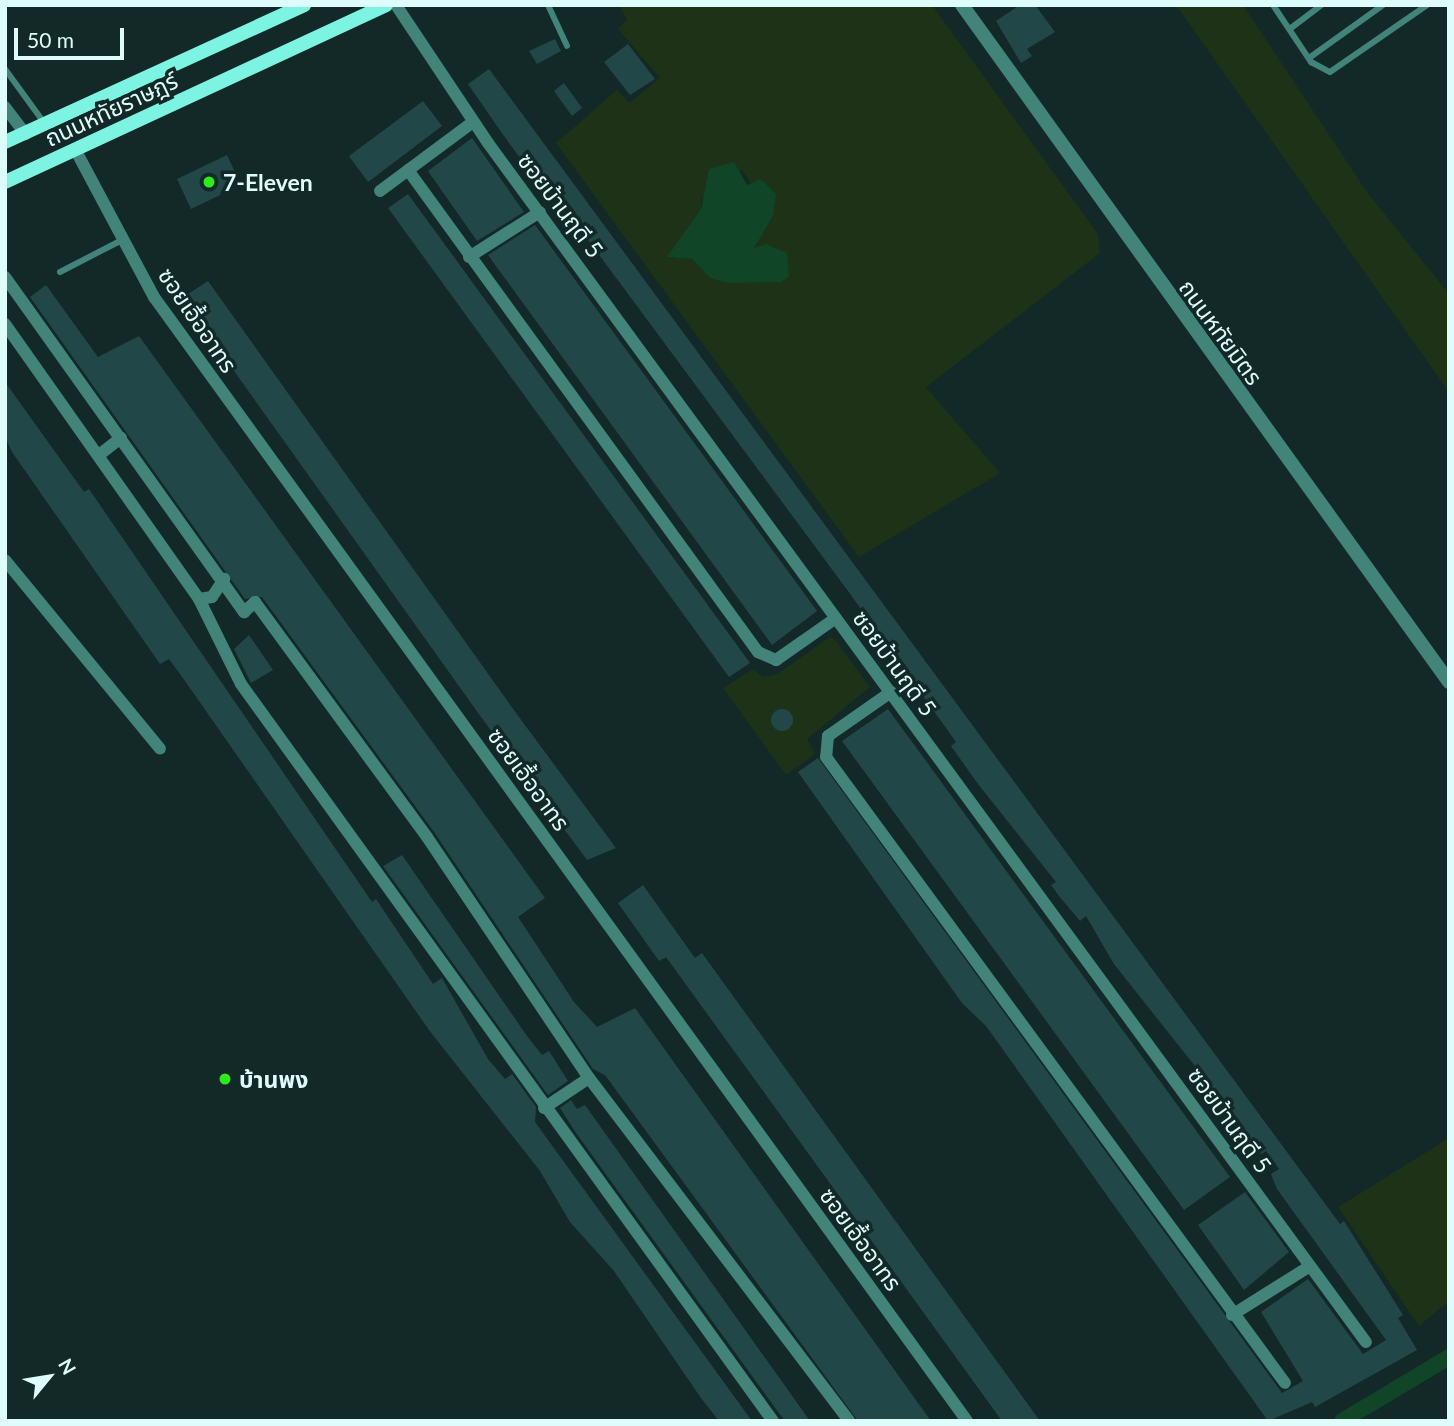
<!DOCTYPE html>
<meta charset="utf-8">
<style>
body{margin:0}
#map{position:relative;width:1454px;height:1426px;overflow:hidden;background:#132928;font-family:Lato,"Noto Sans Thai",sans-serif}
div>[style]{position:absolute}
.green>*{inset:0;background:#1d3216}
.water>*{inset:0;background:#104528}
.canal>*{height:16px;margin:-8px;padding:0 8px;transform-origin:8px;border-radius:8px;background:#104528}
.building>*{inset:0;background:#214748}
.round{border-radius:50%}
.service>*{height:6px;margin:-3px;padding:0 3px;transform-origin:3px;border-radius:3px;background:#42837a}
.minor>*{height:12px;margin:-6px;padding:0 6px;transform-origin:6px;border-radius:6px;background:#42837a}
.tertiary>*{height:14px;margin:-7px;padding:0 7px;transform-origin:7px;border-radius:7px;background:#42837a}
.secondary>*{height:14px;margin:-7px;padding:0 7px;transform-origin:7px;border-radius:7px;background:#7df4e1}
.dots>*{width:19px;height:19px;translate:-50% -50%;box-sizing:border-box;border:4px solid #132928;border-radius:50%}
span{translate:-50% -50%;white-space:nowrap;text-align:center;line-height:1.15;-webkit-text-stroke:7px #132928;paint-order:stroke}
.street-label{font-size:23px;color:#defcfa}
.poi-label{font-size:23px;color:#defcfa;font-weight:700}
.left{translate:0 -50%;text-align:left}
.frame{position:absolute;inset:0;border:7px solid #defcfa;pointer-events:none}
.north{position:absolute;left:14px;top:1342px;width:70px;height:70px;-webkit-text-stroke:5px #132928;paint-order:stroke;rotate:60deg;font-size:19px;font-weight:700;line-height:28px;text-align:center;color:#defcfa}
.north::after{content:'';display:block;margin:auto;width:24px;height:32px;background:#defcfa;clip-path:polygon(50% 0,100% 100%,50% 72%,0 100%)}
.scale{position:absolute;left:14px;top:28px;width:110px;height:32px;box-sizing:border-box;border:4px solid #defcfa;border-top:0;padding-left:9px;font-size:21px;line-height:24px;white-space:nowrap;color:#defcfa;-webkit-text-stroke:5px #132928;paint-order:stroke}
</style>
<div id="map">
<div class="green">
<div style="clip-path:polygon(evenodd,619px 5px,932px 5px,1098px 234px,1100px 253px,926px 387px,1000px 473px,859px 557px,556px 143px,617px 90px,629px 103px,660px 78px,618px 29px,627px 19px,619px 5px,742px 170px,773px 216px,753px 249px,753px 281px,710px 278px,692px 259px,668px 257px,701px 209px,702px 198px,742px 170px)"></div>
<div style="clip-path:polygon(1176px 5px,1243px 5px,1367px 192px,1449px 294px,1449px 392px)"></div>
<div style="clip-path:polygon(832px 636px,870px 687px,807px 739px,815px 754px,786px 775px,723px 688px,753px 669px,763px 677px,777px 674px)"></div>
<div style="clip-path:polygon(1449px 1138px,1449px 1301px,1419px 1326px,1338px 1207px)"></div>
</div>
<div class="water">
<div style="clip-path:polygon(734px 162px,747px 185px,761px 179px,776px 194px,773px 216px,754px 248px,766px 244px,787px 253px,789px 277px,781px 282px,729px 283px,710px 278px,692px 259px,667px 257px,701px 209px,709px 169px)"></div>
</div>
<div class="canal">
<div style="left:1342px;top:1421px;width:125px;rotate:-30.9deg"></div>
</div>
<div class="building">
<div style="clip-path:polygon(1020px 5px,1035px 5px,1055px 32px,1027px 49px,1032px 56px,1021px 63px,996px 21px)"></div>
<div style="clip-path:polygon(555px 39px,561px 51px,537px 64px,529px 51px)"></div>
<div style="clip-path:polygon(628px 44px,655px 79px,630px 95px,604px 62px)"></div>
<div style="clip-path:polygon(489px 69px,1340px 1224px,1344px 1221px,1403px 1315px,1398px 1318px,1417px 1350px,1315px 1407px,1312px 1402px,1268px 1421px,986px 1026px,962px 1003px,798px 772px,818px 758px,1282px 1393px,1303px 1381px,1261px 1312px,1308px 1279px,1363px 1354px,1386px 1340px,1277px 1189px,1271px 1174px,1279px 1169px,1266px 1151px,1261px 1154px,1253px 1143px,1247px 1146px,1224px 1113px,1229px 1109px,1114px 964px,1086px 916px,1080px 921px,1059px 896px,1051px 885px,1056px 882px,978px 784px,951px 746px,956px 742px,848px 591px,557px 198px,546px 194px,499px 129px,468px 84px)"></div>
<div style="clip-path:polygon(564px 83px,582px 108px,572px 116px,554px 91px)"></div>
<div style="clip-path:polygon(423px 101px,442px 126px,368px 182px,349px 156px)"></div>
<div style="clip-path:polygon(472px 138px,524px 212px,477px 241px,428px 171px)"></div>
<div style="clip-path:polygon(227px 155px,241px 185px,191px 209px,177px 179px)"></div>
<div style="clip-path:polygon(408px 194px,750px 663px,729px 677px,388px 208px)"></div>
<div style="clip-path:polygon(535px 225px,817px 611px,772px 645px,488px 255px)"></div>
<div style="clip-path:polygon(208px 281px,516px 713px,616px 848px,587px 860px,481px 717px,182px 298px)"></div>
<div style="clip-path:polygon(46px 285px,98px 357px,139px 336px,545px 898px,518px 917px,574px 1002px,597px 1027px,635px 1008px,931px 1421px,858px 1421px,605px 1075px,593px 1069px,434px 832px,262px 597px,245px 599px,30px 297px)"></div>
<div style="clip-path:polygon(5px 382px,84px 492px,89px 489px,372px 902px,376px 899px,433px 984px,442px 978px,488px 1059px,505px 1079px,512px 1074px,536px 1107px,535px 1122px,752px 1421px,719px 1421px,701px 1398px,614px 1271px,570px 1222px,540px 1171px,429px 1030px,185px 681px,169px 659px,160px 664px,12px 452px,5px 437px)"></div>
<div style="clip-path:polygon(249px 635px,273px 670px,251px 683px,234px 649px)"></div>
<div class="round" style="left:771px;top:709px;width:22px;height:22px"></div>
<div style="clip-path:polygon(888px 709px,1230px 1177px,1184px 1210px,842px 741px)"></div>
<div style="clip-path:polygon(402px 855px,527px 1036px,542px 1055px,549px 1051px,568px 1081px,548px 1095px,383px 866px)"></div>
<div style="clip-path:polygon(643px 885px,695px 958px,702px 953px,1040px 1421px,1002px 1421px,666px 957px,659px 961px,618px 903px)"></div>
<div style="clip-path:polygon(571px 1100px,577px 1109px,585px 1105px,810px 1421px,785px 1421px,776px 1409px,576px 1133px,560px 1108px)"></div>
<div style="clip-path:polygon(1245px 1192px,1289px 1252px,1244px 1290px,1198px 1225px)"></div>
</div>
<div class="service">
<div style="left:548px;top:5px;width:45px;rotate:65.1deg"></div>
<div style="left:1273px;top:5px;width:69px;rotate:56.3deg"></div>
<div style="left:1311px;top:62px;width:21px;rotate:28deg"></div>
<div style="left:1330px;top:72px;width:118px;rotate:-34.6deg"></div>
<div style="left:1291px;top:28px;width:38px;rotate:-37deg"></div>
<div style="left:1309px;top:58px;width:91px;rotate:-35.6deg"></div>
<div style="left:5px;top:69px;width:68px;rotate:54deg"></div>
<div style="left:60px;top:272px;width:72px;rotate:-27.3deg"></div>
</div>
<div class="minor">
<div style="left:396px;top:5px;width:166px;rotate:56.3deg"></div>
<div style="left:488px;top:143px;width:1486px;rotate:53.79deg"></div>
<div style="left:5px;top:107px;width:34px;rotate:53deg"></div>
<div style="left:76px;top:151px;width:166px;rotate:61.9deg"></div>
<div style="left:154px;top:297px;width:1387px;rotate:54.12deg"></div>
<div style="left:408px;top:170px;width:596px;rotate:54.02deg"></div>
<div style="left:758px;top:652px;width:20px;rotate:24deg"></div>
<div style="left:776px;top:660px;width:73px;rotate:-35deg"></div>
<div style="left:380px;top:191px;width:116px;rotate:-36.6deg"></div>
<div style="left:469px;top:257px;width:84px;rotate:-32.4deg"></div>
<div style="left:5px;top:277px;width:412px;rotate:54.5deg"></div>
<div style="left:244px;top:612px;width:15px;rotate:-42deg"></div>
<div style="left:255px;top:602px;width:291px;rotate:53.8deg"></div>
<div style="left:427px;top:837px;width:290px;rotate:56.1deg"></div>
<div style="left:589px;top:1078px;width:430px;rotate:52.8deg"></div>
<div style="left:5px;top:324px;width:337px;rotate:54.8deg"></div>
<div style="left:199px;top:599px;width:95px;rotate:63.7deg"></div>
<div style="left:241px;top:684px;width:909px;rotate:54.18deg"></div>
<div style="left:99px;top:455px;width:28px;rotate:-38deg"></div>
<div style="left:5px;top:560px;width:244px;rotate:50.6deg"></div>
<div style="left:199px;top:599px;width:13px;rotate:-9deg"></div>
<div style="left:212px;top:597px;width:22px;rotate:-56deg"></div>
<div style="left:891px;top:692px;width:77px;rotate:145.1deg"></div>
<div style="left:828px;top:736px;width:21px;rotate:95deg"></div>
<div style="left:826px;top:757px;width:776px;rotate:53.75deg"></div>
<div style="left:544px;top:1108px;width:54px;rotate:-33.7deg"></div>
<div style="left:1232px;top:1315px;width:92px;rotate:-32.1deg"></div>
</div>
<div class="tertiary">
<div style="left:962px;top:5px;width:834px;rotate:54.27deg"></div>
</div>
<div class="secondary">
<div style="left:5px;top:142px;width:329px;rotate:-24.6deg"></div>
<div style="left:5px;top:182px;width:420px;rotate:-24.9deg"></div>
</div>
<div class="dots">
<div style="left:209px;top:182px;background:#2ceb1b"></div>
<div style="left:225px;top:1079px;background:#2ceb1b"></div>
</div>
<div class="street-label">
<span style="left:111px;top:109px;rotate:-25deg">ถนนหทัยราษฎร์</span>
<span style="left:561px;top:205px;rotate:53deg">ซอยบ้านฤดี 5</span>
<span style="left:198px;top:320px;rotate:56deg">ซอยเอื้ออาทร</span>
<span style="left:1221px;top:332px;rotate:54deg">ถนนหทัยมิตร</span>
<span style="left:895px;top:663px;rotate:54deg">ซอยบ้านฤดี 5</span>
<span style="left:529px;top:779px;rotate:54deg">ซอยเอื้ออาทร</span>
<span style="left:1230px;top:1120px;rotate:54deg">ซอยบ้านฤดี 5</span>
<span style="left:861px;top:1239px;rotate:54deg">ซอยเอื้ออาทร</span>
</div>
<div class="poi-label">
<span class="left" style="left:223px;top:182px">7-Eleven</span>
<span class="left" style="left:239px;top:1079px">บ้านพง</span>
</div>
<div class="frame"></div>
<div class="north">N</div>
<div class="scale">50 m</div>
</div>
